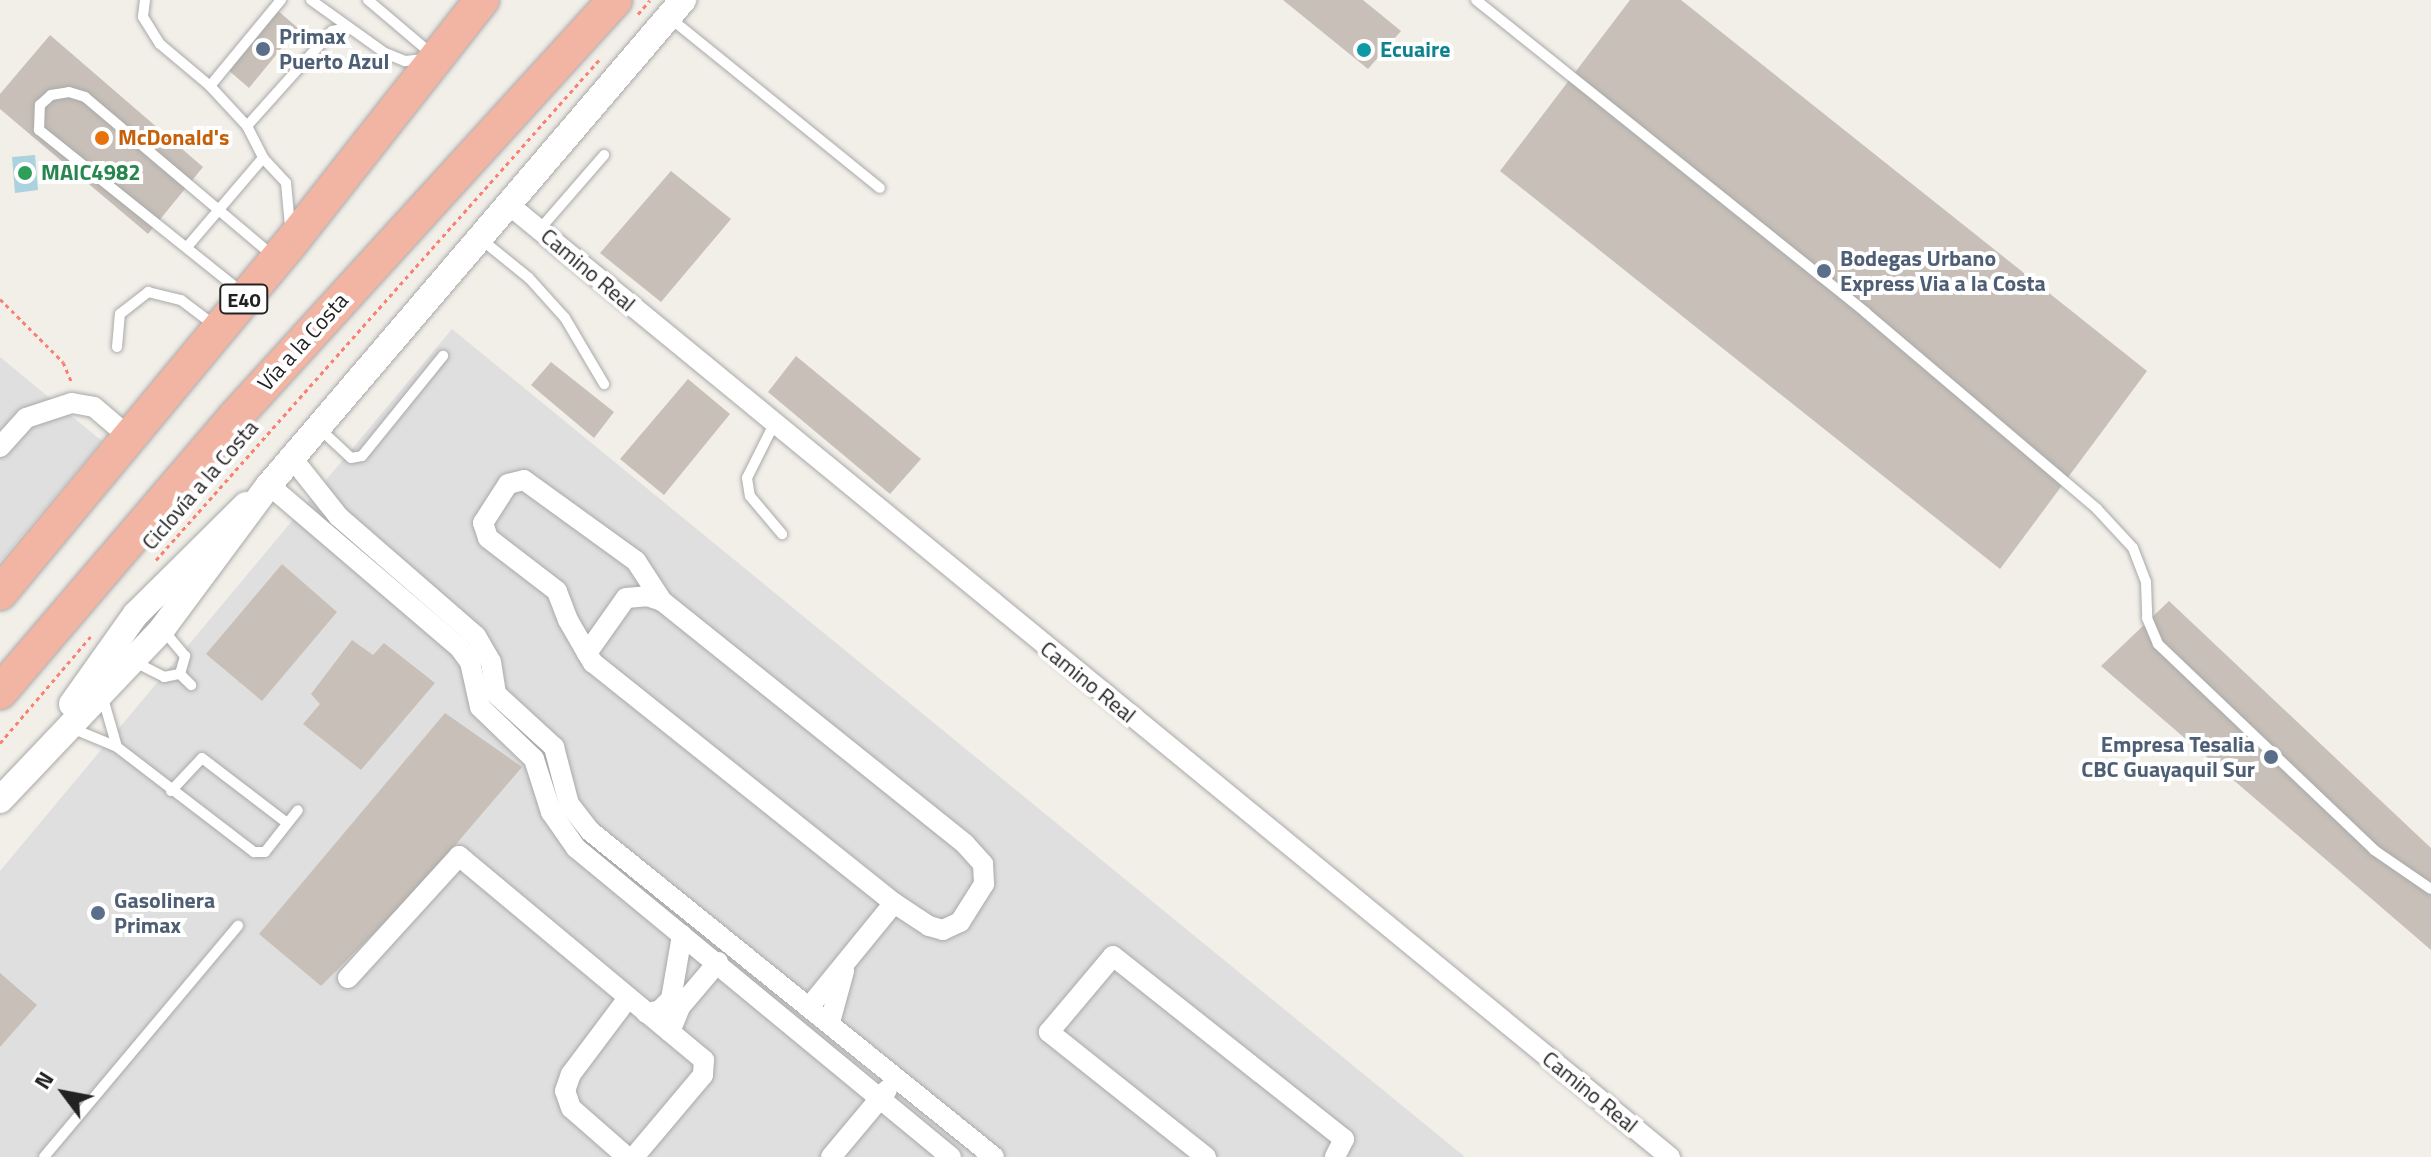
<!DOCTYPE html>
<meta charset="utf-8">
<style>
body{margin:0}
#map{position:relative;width:2431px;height:1157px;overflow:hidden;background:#f2efe9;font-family:"Titillium Web",sans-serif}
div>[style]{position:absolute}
.residential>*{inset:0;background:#e0dfdf}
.water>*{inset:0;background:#aad3df}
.building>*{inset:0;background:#c7bfb8}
.path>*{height:3px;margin-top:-1.5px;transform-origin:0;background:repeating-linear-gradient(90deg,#fa8072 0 4px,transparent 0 8px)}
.roads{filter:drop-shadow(0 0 2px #a9a9a9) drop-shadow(0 0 2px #a9a9a9)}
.service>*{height:10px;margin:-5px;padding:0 5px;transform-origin:5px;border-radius:5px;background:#fff}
.minor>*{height:20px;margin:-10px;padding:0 10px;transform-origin:10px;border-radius:10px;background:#fff}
.tertiary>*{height:26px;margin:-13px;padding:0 13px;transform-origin:13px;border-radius:13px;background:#fff}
.trunk>*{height:34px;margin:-17px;padding:0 17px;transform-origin:17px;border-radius:17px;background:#f2b4a3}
.dots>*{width:22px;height:22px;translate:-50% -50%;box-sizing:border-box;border:4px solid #fff;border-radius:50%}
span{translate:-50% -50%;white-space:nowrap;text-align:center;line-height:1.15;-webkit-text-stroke:8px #fff;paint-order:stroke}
.shield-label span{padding:2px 6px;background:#fff;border:2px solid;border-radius:6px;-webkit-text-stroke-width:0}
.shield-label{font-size:20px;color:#222;font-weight:700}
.service-label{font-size:22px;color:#4e5e75;font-weight:700}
.left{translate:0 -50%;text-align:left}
.right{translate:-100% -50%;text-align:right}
.culture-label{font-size:22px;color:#0d838f;font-weight:700}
.food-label{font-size:22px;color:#c56008;font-weight:700}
.leisure-label{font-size:22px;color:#27864d;font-weight:700}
.street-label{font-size:22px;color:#222}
.north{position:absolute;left:24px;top:1053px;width:80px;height:80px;-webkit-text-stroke:6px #fff;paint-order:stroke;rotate:302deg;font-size:22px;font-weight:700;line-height:32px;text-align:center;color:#222}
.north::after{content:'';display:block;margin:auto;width:28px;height:36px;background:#222;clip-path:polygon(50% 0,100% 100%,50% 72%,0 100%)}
</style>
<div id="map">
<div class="residential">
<div style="clip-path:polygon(452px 329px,1465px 1157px,0 1157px,0 871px)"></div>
<div style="clip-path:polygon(0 357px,102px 441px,0 562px)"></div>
</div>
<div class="water">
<div style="clip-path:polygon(35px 155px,38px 190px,15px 193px,12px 157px)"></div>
</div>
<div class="building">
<div style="clip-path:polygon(1283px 0,1363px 0,1401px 31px,1368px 69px)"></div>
<div style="clip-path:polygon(1630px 0,1681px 0,2147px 371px,2000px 569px,1500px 171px)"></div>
<div style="clip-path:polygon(277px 10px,298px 28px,249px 88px,227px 69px)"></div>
<div style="clip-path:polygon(50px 35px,203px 167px,148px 234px,0 109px,0 94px)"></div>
<div style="clip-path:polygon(671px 171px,731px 219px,661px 302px,600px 253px)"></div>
<div style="clip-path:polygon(796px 356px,921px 459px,890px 494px,768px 392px)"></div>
<div style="clip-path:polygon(551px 362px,614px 412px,594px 438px,531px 385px)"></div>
<div style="clip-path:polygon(688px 379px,730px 414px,664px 495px,620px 459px)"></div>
<div style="clip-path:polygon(282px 564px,337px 612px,262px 701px,206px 654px)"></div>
<div style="clip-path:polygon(2169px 601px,2431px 848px,2431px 950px,2101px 666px)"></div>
<div style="clip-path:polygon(352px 640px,373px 655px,384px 643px,435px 683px,361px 770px,303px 724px,320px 704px,311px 694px)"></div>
<div style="clip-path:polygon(445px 713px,522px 767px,416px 891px,321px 986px,259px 934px)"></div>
<div style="clip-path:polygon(0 973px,37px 1005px,0 1047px)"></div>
</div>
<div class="path">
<div style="left:638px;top:14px;width:18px;rotate:-49deg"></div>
<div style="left:0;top:299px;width:89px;rotate:45deg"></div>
<div style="left:63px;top:362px;width:23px;rotate:67deg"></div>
<div style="left:156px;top:560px;width:668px;rotate:-48.46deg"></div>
<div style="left:0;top:743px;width:140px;rotate:-49.6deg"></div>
</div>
<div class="roads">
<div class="service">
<div style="left:145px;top:0;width:17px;rotate:97deg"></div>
<div style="left:143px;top:17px;width:32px;rotate:58deg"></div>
<div style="left:160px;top:44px;width:65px;rotate:40deg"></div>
<div style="left:210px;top:86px;width:54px;rotate:47.2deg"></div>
<div style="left:247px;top:126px;width:36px;rotate:63deg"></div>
<div style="left:263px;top:158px;width:34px;rotate:47deg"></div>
<div style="left:286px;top:183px;width:43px;rotate:84.7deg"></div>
<div style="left:311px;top:0;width:91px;rotate:35.6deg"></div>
<div style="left:385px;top:53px;width:22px;rotate:22deg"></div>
<div style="left:405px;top:61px;width:20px;rotate:-6deg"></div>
<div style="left:368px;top:0;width:87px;rotate:40.3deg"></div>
<div style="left:1476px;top:0;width:499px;rotate:38.7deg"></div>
<div style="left:1865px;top:312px;width:304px;rotate:40.3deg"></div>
<div style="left:2097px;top:509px;width:53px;rotate:47.3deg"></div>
<div style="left:2133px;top:548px;width:36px;rotate:69deg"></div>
<div style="left:2146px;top:582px;width:36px;rotate:88deg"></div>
<div style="left:2147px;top:618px;width:28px;rotate:67deg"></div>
<div style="left:2158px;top:644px;width:298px;rotate:43.6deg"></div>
<div style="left:2374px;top:850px;width:69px;rotate:34.4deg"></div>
<div style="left:670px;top:18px;width:270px;rotate:39deg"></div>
<div style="left:210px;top:86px;width:112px;rotate:-50.5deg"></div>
<div style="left:247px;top:126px;width:127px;rotate:-48.2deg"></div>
<div style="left:332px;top:31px;width:16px;rotate:-11deg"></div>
<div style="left:540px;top:229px;width:98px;rotate:-49.1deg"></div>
<div style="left:482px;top:240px;width:60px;rotate:39deg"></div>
<div style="left:529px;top:278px;width:54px;rotate:48deg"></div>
<div style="left:565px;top:318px;width:77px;rotate:59.4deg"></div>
<div style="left:187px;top:247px;width:117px;rotate:-49.5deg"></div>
<div style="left:244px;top:294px;width:263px;rotate:-141.3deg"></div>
<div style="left:39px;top:130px;width:25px;rotate:-88deg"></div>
<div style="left:40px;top:105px;width:15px;rotate:-42deg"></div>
<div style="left:51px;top:95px;width:18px;rotate:-9deg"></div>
<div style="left:69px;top:92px;width:17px;rotate:17deg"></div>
<div style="left:85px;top:97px;width:245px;rotate:40.2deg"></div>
<div style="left:117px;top:347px;width:33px;rotate:-85deg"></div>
<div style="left:120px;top:314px;width:36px;rotate:-38deg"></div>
<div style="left:148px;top:292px;width:34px;rotate:14deg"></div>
<div style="left:181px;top:300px;width:41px;rotate:37.1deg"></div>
<div style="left:774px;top:424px;width:60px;rotate:116.6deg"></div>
<div style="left:747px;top:478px;width:18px;rotate:81deg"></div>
<div style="left:750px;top:496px;width:50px;rotate:49.9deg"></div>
<div style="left:320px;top:429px;width:42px;rotate:43.1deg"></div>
<div style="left:351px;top:458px;width:11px;rotate:-10deg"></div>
<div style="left:362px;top:456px;width:129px;rotate:-51deg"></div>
<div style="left:133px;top:661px;width:35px;rotate:27deg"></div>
<div style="left:164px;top:677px;width:16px;rotate:-11deg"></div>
<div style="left:180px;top:674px;width:19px;rotate:-74deg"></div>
<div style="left:185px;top:656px;width:35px;rotate:-130deg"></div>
<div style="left:180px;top:674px;width:16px;rotate:45deg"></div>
<div style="left:102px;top:695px;width:54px;rotate:73.9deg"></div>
<div style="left:69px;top:727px;width:52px;rotate:22.6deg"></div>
<div style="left:117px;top:747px;width:173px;rotate:37.5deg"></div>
<div style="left:254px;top:852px;width:11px"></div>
<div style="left:265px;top:852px;width:53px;rotate:-51.8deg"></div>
<div style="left:171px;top:791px;width:45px;rotate:-46.8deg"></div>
<div style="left:202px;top:758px;width:107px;rotate:37.4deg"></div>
<div style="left:44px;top:1157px;width:302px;rotate:-50deg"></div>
</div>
<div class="minor">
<div style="left:508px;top:204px;width:1503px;rotate:39.36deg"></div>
<div style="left:0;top:447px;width:39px;rotate:-48deg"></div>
<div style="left:26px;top:418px;width:48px;rotate:-18.1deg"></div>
<div style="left:72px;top:403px;width:22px;rotate:10deg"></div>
<div style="left:94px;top:407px;width:46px;rotate:40.6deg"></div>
<div style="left:292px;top:458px;width:75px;rotate:51.5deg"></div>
<div style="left:339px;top:517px;width:181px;rotate:41deg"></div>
<div style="left:476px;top:636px;width:30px;rotate:60deg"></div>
<div style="left:491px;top:662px;width:32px;rotate:81deg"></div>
<div style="left:496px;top:694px;width:79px;rotate:42.4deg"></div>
<div style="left:554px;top:747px;width:59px;rotate:75.3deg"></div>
<div style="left:569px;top:804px;width:34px;rotate:52deg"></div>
<div style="left:590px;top:831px;width:519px;rotate:38.9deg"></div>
<div style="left:269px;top:485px;width:250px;rotate:40.5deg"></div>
<div style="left:459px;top:647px;width:19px;rotate:54deg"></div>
<div style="left:470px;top:662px;width:46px;rotate:77.5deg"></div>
<div style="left:480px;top:707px;width:75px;rotate:43.9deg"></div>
<div style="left:534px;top:759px;width:56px;rotate:72.2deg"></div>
<div style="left:551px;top:812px;width:44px;rotate:55.2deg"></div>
<div style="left:576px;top:848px;width:486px;rotate:39.5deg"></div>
<div style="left:587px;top:653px;width:67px;rotate:-54.7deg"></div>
<div style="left:626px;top:598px;width:21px;rotate:-5deg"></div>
<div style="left:647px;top:596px;width:16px;rotate:18deg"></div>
<div style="left:662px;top:601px;width:388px;rotate:38.7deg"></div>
<div style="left:965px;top:844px;width:27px;rotate:48deg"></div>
<div style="left:983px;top:864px;width:20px;rotate:87deg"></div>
<div style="left:984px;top:884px;width:45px;rotate:122.3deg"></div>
<div style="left:960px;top:922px;width:19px;rotate:155deg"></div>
<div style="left:943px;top:930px;width:15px;rotate:-164deg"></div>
<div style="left:929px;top:926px;width:42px;rotate:-146.7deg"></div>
<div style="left:894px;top:903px;width:385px;rotate:-141.4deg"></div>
<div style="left:593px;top:663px;width:12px;rotate:-121deg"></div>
<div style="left:587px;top:653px;width:38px;rotate:-120deg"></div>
<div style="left:568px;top:620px;width:31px;rotate:-111deg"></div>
<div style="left:557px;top:591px;width:87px;rotate:-142.5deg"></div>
<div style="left:488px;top:538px;width:16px;rotate:-108deg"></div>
<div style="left:483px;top:523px;width:46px;rotate:-57.3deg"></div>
<div style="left:508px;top:484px;width:16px;rotate:-14deg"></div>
<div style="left:524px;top:480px;width:138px;rotate:35.9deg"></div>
<div style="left:636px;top:561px;width:48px;rotate:57deg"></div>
<div style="left:348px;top:978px;width:165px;rotate:-47.7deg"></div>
<div style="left:459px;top:856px;width:319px;rotate:39.8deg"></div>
<div style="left:704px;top:1060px;width:15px;rotate:94deg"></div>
<div style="left:703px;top:1075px;width:107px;rotate:130.1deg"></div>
<div style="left:810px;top:1006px;width:133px;rotate:-50.8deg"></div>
<div style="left:646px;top:1013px;width:13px;rotate:-9deg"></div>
<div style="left:659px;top:1011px;width:17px;rotate:-45deg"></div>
<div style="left:671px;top:999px;width:65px;rotate:-80.2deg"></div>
<div style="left:830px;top:1022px;width:53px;rotate:-74.6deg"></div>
<div style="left:670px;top:1032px;width:27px;rotate:-68deg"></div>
<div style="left:680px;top:1007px;width:59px;rotate:-49.8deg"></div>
<div style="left:627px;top:1157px;width:74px;rotate:-138.8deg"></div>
<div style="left:571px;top:1108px;width:18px;rotate:-109deg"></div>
<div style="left:565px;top:1091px;width:18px;rotate:-71deg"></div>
<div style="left:571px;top:1074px;width:95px;rotate:-53.1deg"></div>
<div style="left:831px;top:1157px;width:87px;rotate:-50.1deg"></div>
<div style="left:1206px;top:1157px;width:201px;rotate:-141.5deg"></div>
<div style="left:1049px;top:1032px;width:99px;rotate:-49.9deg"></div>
<div style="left:1113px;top:956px;width:295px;rotate:38.4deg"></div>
<div style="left:1344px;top:1139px;width:20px;rotate:117deg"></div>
</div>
<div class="tertiary">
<div style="left:72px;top:704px;width:110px;rotate:-54.6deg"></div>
<div style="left:136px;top:614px;width:155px;rotate:-44.7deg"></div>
<div style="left:0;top:800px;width:236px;rotate:-46.5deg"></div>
<div style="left:162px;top:629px;width:179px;rotate:-53.4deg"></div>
<div style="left:269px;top:485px;width:638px;rotate:-49.52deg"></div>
</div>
<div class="trunk">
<div style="left:0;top:593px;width:452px;rotate:-50.3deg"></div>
<div style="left:289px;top:245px;width:312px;rotate:-51.8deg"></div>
<div style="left:0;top:692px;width:362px;rotate:-49.5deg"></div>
<div style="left:235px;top:417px;width:564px;rotate:-47.66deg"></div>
</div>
</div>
<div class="dots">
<div style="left:263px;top:49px;background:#5c6f8a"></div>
<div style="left:1364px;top:50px;background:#0f9aa8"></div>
<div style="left:102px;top:138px;background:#e8710a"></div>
<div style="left:25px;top:173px;background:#2e9e5b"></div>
<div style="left:1824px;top:271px;background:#5c6f8a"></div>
<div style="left:2271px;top:757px;background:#5c6f8a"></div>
<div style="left:98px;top:913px;background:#5c6f8a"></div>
</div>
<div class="shield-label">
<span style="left:244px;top:299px">E40</span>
</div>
<div class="service-label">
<span class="left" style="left:279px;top:49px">Primax<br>Puerto Azul</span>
<span class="left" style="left:1840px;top:271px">Bodegas Urbano<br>Express Via a la Costa</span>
<span class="right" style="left:2255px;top:757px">Empresa Tesalia<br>CBC Guayaquil Sur</span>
<span class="left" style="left:114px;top:913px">Gasolinera<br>Primax</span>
</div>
<div class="culture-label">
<span class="left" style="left:1380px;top:50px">Ecuaire</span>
</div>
<div class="food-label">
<span class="left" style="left:118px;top:138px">McDonald's</span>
</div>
<div class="leisure-label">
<span class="left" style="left:41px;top:173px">MAIC4982</span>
</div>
<div class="street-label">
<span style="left:588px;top:270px;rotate:40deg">Camino Real</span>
<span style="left:303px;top:342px;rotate:-48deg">Vía a la Costa</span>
<span style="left:200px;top:485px;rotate:-49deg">Ciclovía a la Costa</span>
<span style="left:1088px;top:682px;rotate:39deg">Camino Real</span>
<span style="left:1590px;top:1092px;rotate:39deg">Camino Real</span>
</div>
<div class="north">N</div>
</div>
